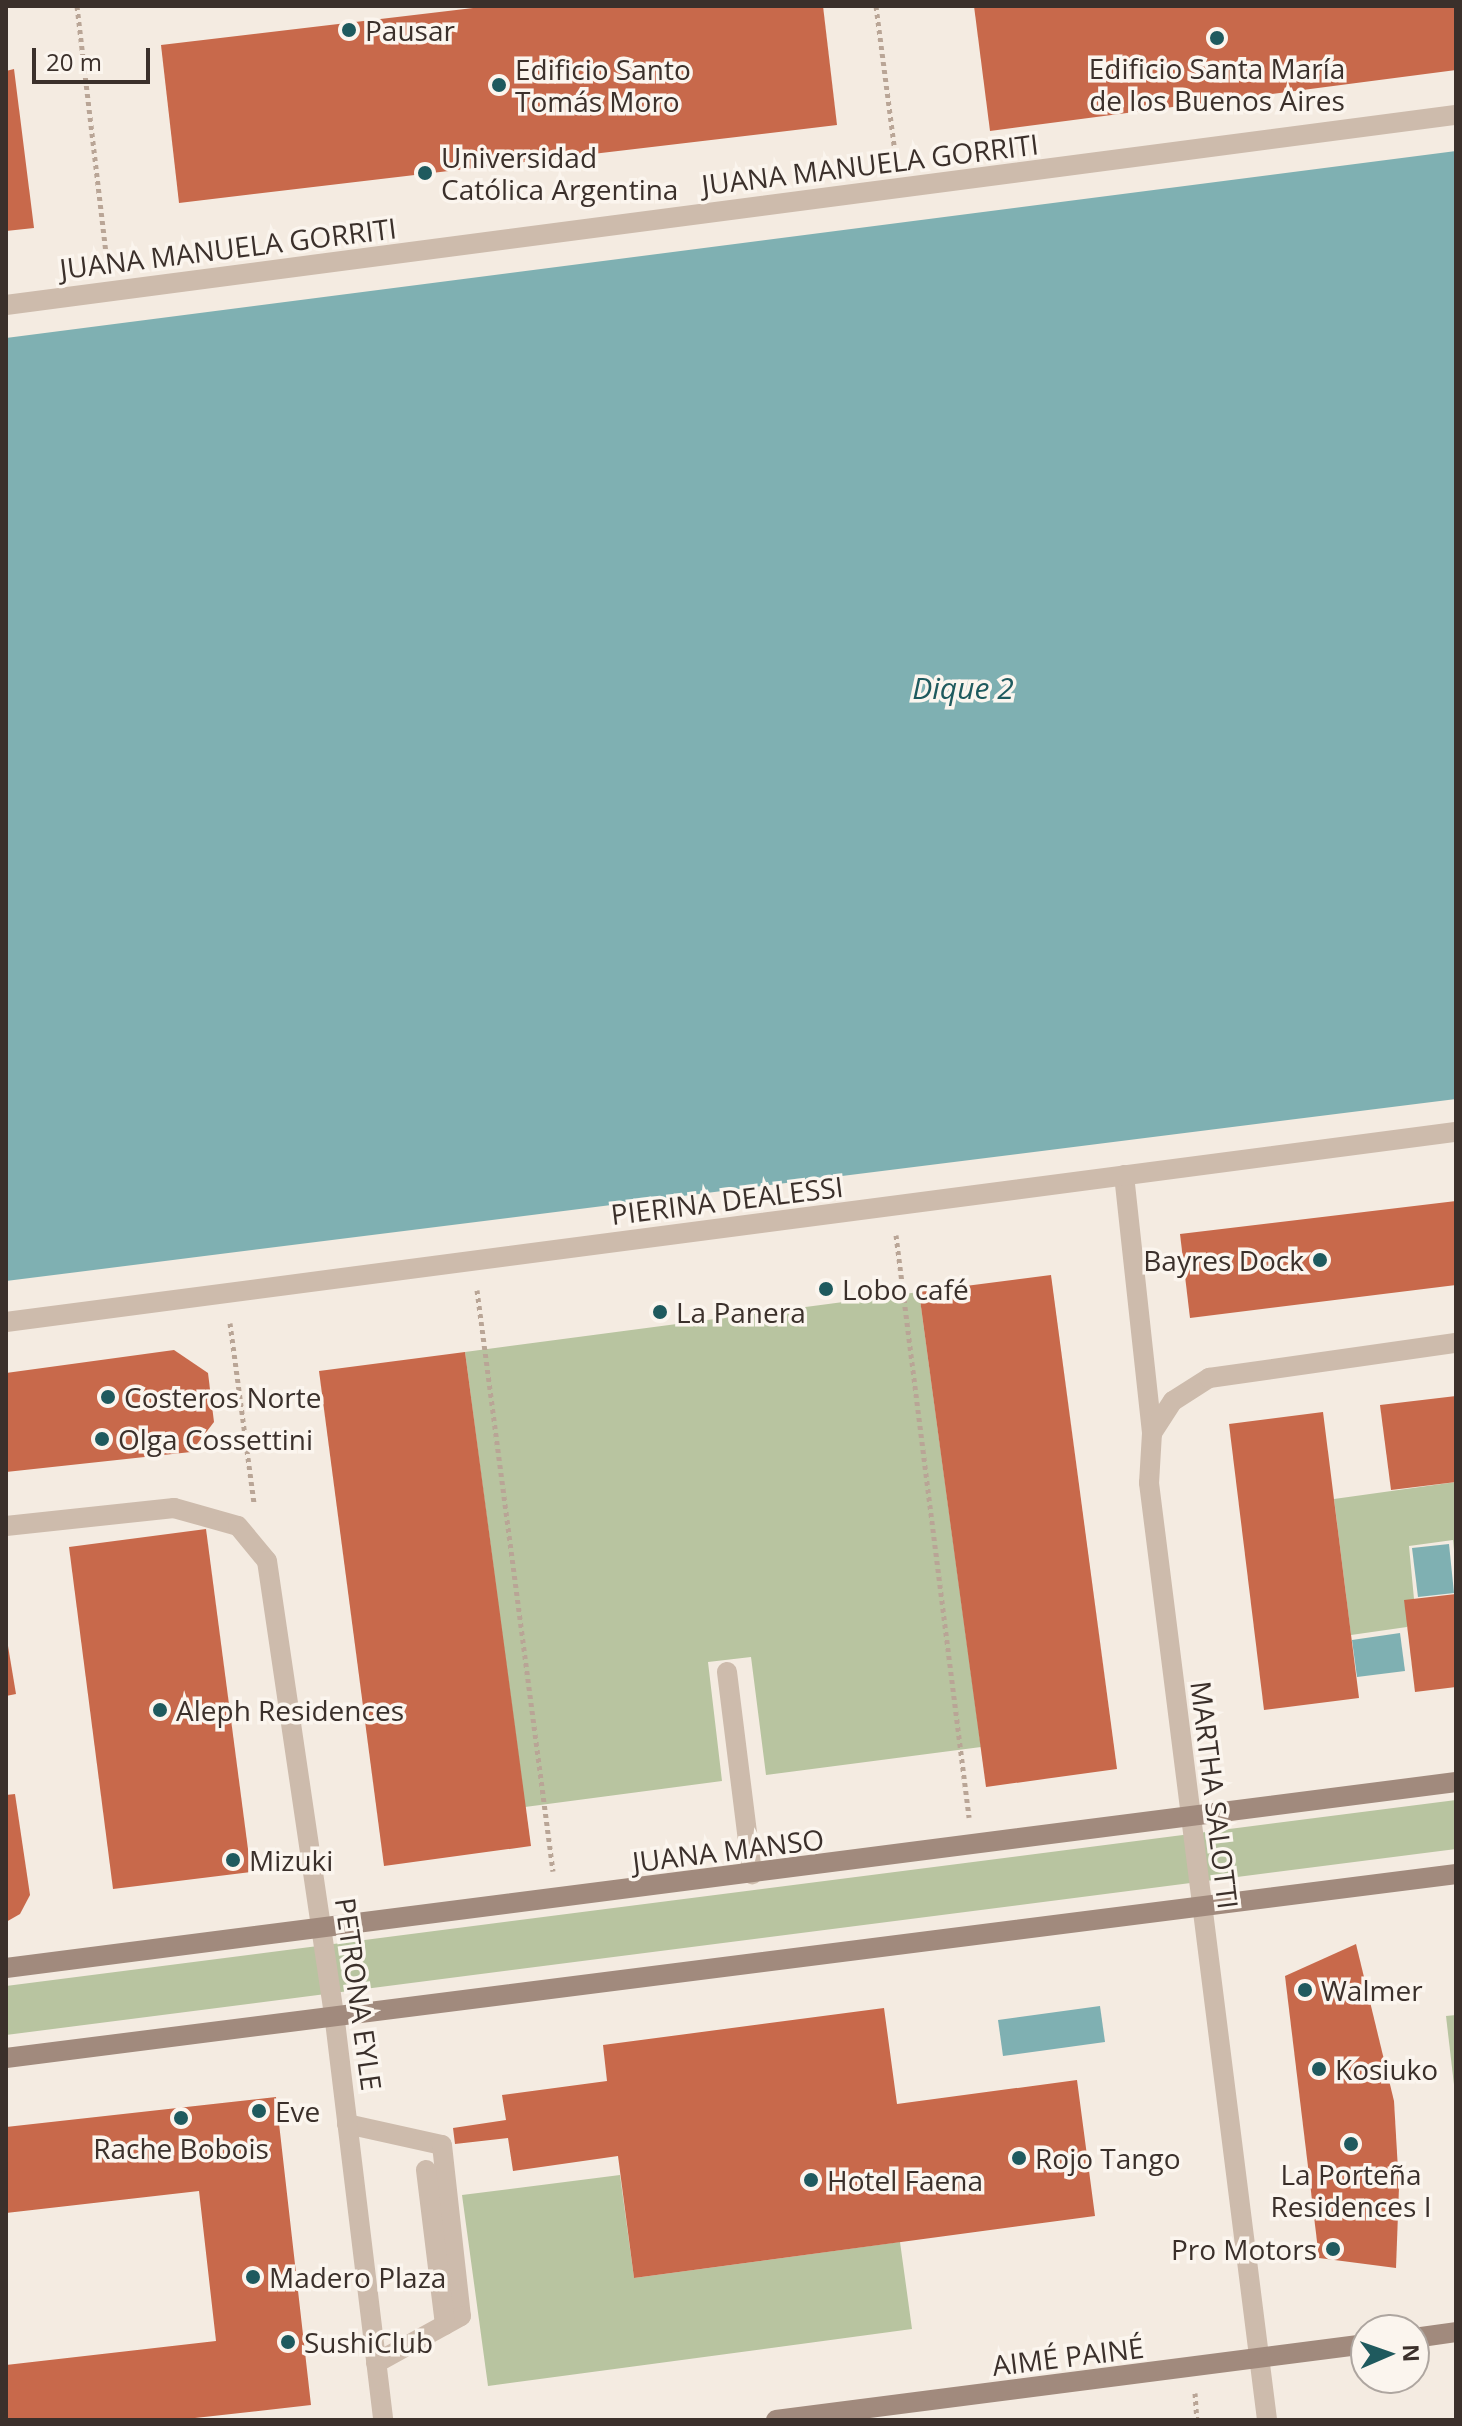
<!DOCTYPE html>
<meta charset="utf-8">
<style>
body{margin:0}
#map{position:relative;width:1462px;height:2426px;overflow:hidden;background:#f4ebe1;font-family:"Open Sans",sans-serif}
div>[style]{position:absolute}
.green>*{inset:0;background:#b8c4a0}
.water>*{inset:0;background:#7fb0b2}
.building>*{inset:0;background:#c8694b}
.path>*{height:5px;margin-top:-2.5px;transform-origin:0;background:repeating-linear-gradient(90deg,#b9a596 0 4px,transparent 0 8px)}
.lane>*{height:20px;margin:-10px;padding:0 10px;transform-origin:10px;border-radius:10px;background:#cdbbac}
.street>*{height:20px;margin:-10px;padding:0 10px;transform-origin:10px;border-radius:10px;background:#cdbbac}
.secondary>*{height:20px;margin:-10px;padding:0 10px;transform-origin:10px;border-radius:10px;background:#a18a7d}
.dots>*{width:22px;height:22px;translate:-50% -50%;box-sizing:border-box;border:4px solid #fbf5ee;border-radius:50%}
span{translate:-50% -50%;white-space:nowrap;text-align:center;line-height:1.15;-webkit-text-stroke:7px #fbf5ee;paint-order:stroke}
.poi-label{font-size:28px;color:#3b302b}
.left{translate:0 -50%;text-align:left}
.right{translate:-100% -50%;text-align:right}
.street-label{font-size:28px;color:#3b302b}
.water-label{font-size:30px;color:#1f5a5e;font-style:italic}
.frame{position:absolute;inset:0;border:8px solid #3b302b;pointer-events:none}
.north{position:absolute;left:1350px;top:2314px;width:80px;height:80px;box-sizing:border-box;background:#fbf5ee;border:2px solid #aea6a0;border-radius:50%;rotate:88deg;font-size:22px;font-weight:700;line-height:32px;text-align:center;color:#3b302b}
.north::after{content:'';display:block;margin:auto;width:28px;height:36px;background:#1f5a5e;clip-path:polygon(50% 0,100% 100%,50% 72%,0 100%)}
.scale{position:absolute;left:32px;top:48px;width:118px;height:36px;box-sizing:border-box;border:4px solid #3b302b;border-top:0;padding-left:10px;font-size:24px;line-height:28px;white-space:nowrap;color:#3b302b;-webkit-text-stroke:6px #fbf5ee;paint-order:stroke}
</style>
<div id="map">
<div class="green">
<div style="clip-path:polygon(919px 1292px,981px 1747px,766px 1775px,751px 1657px,708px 1662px,722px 1781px,525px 1807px,465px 1352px)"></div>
<div style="clip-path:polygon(1456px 1482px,1456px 1570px,1453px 1540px,1409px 1546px,1414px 1599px,1407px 1627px,1351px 1635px,1334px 1499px)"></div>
<div style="clip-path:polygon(1456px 1800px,1456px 1849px,6px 2035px,6px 1986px)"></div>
<div style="clip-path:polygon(1456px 2015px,1456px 2102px,1446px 2016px)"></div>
<div style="clip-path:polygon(620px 2175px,634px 2278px,900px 2242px,912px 2329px,488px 2386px,462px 2195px)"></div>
</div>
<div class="water">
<div style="clip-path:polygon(1456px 151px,1456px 1099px,6px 1281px,6px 338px)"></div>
<div style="clip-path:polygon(1449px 1544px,1454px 1593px,1418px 1597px,1412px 1548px)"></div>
<div style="clip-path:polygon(1400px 1633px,1405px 1671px,1357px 1677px,1352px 1640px)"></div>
<div style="clip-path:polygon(1100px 2006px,1105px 2042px,1003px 2056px,998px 2020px)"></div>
</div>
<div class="building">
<div style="clip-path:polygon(490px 6px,823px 6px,837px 125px,179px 203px,161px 45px)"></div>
<div style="clip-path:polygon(974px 6px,1456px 6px,1456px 70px,990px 131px)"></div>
<div style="clip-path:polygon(14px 69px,34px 228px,6px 231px,6px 71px)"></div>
<div style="clip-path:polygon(1456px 1201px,1456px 1285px,1190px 1318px,1180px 1234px)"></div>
<div style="clip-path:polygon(1051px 1275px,1117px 1769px,986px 1787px,919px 1292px)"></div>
<div style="clip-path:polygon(174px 1350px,208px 1373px,214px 1422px,191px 1452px,6px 1472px,6px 1373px)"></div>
<div style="clip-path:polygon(465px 1352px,531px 1846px,384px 1866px,319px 1371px)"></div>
<div style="clip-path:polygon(1456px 1396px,1456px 1482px,1391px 1490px,1380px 1405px)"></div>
<div style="clip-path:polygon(1323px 1412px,1359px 1698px,1264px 1710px,1229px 1424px)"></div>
<div style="clip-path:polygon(206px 1529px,251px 1872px,113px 1889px,69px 1547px)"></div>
<div style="clip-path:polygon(1456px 1594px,1456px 1687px,1415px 1692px,1404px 1600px)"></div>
<div style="clip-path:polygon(6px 1634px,16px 1694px,6px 1696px)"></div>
<div style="clip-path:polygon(15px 1794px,30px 1895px,20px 1914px,6px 1922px,6px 1795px)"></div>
<div style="clip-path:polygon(1356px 1944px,1394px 2101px,1399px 2187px,1396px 2268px,1319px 2258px,1285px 1976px)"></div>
<div style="clip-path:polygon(884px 2008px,897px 2104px,1077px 2080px,1095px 2216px,634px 2278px,618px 2156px,513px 2171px,508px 2138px,455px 2144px,453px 2128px,506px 2120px,502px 2095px,607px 2081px,603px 2045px)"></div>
<div style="clip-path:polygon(276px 2097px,311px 2405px,177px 2420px,6px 2420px,6px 2365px,216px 2341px,199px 2191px,6px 2213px,6px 2127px)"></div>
</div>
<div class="path">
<div style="left:77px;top:6px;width:259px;rotate:83.3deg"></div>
<div style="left:876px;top:6px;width:155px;rotate:82.6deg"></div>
<div style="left:896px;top:1235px;width:587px;rotate:82.85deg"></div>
<div style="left:477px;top:1290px;width:586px;rotate:82.55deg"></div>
<div style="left:230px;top:1323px;width:182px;rotate:82.4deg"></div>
<div style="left:1195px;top:2393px;width:27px;rotate:86deg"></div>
</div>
<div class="lane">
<div style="left:727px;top:1672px;width:204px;rotate:82.9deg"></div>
<div style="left:347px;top:2124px;width:97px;rotate:12.5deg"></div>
<div style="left:442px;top:2145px;width:172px;rotate:83.7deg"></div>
<div style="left:461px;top:2316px;width:97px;rotate:151.1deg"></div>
<div style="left:426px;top:2170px;width:156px;rotate:83deg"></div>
</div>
<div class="street">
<div style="left:6px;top:305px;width:1462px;rotate:-7.47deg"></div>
<div style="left:1124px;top:1175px;width:260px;rotate:83.8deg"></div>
<div style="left:1152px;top:1433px;width:50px;rotate:93.4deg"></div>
<div style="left:1149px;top:1483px;width:944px;rotate:82.82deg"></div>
<div style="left:6px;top:1322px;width:1462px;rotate:-7.47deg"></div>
<div style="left:1152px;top:1433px;width:38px;rotate:-57deg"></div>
<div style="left:1173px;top:1401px;width:43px;rotate:-32.6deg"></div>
<div style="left:1209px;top:1378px;width:249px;rotate:-8.1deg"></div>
<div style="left:6px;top:1526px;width:169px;rotate:-6.1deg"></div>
<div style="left:174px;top:1508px;width:66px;rotate:15.7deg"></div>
<div style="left:238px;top:1526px;width:45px;rotate:50.4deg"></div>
<div style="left:267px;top:1561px;width:457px;rotate:81.6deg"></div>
<div style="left:334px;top:2013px;width:410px;rotate:83.1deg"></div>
</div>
<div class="secondary">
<div style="left:6px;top:1968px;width:1462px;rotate:-7.31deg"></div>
<div style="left:6px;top:2058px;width:1462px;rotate:-7.23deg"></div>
<div style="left:1414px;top:2338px;width:42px;rotate:-8.1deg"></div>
<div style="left:776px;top:2420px;width:595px;rotate:-7.34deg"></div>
</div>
<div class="dots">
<div style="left:349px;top:30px;background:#1f5a5e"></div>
<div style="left:1217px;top:38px;background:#1f5a5e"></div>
<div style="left:499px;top:85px;background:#1f5a5e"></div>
<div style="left:425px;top:173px;background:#1f5a5e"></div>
<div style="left:1320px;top:1260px;background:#1f5a5e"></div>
<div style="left:826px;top:1289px;background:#1f5a5e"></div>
<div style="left:660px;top:1312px;background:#1f5a5e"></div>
<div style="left:108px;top:1397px;background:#1f5a5e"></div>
<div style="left:102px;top:1439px;background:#1f5a5e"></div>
<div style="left:160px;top:1710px;background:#1f5a5e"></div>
<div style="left:233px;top:1860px;background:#1f5a5e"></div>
<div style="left:1305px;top:1990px;background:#1f5a5e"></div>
<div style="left:1319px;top:2069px;background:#1f5a5e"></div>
<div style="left:259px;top:2111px;background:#1f5a5e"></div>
<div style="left:181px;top:2118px;background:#1f5a5e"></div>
<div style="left:1351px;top:2144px;background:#1f5a5e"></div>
<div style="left:1019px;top:2158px;background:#1f5a5e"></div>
<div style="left:811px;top:2180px;background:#1f5a5e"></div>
<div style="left:1333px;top:2249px;background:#1f5a5e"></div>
<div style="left:253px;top:2277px;background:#1f5a5e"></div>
<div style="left:288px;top:2342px;background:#1f5a5e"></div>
</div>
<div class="poi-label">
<span class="left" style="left:365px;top:30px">Pausar</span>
<span style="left:1217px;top:84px">Edificio Santa María<br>de los Buenos Aires</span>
<span class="left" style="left:515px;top:85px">Edificio Santo<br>Tomás Moro</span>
<span class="left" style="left:441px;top:173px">Universidad<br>Católica Argentina</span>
<span class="right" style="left:1304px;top:1260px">Bayres Dock</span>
<span class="left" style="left:842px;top:1289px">Lobo café</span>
<span class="left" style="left:676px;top:1312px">La Panera</span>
<span class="left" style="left:124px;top:1397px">Costeros Norte</span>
<span class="left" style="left:118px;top:1439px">Olga Cossettini</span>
<span class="left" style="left:176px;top:1710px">Aleph Residences</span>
<span class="left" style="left:249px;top:1860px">Mizuki</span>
<span class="left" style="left:1321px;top:1990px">Walmer</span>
<span class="left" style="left:1335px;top:2069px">Kosiuko</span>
<span class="left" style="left:275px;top:2111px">Eve</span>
<span style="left:181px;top:2148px">Rache Bobois</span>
<span class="left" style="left:1035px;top:2158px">Rojo Tango</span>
<span style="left:1351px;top:2190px">La Porteña<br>Residences I</span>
<span class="left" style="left:827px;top:2180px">Hotel Faena</span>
<span class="right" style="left:1317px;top:2249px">Pro Motors</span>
<span class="left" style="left:269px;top:2277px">Madero Plaza</span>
<span class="left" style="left:304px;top:2342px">SushiClub</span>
</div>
<div class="street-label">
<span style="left:870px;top:164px;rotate:-7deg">JUANA MANUELA GORRITI</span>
<span style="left:228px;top:248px;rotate:-7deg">JUANA MANUELA GORRITI</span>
<span style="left:727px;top:1200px;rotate:-7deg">PIERINA DEALESSI</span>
<span style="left:1215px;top:1795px;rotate:83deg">MARTHA SALOTTI</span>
<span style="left:728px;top:1850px;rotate:-7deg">JUANA MANSO</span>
<span style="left:359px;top:1994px;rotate:82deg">PETRONA EYLE</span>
<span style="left:1068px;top:2356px;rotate:-7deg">AIMÉ PAINÉ</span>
</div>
<div class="water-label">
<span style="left:963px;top:688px">Dique 2</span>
</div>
<div class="frame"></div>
<div class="north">N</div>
<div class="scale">20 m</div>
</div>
